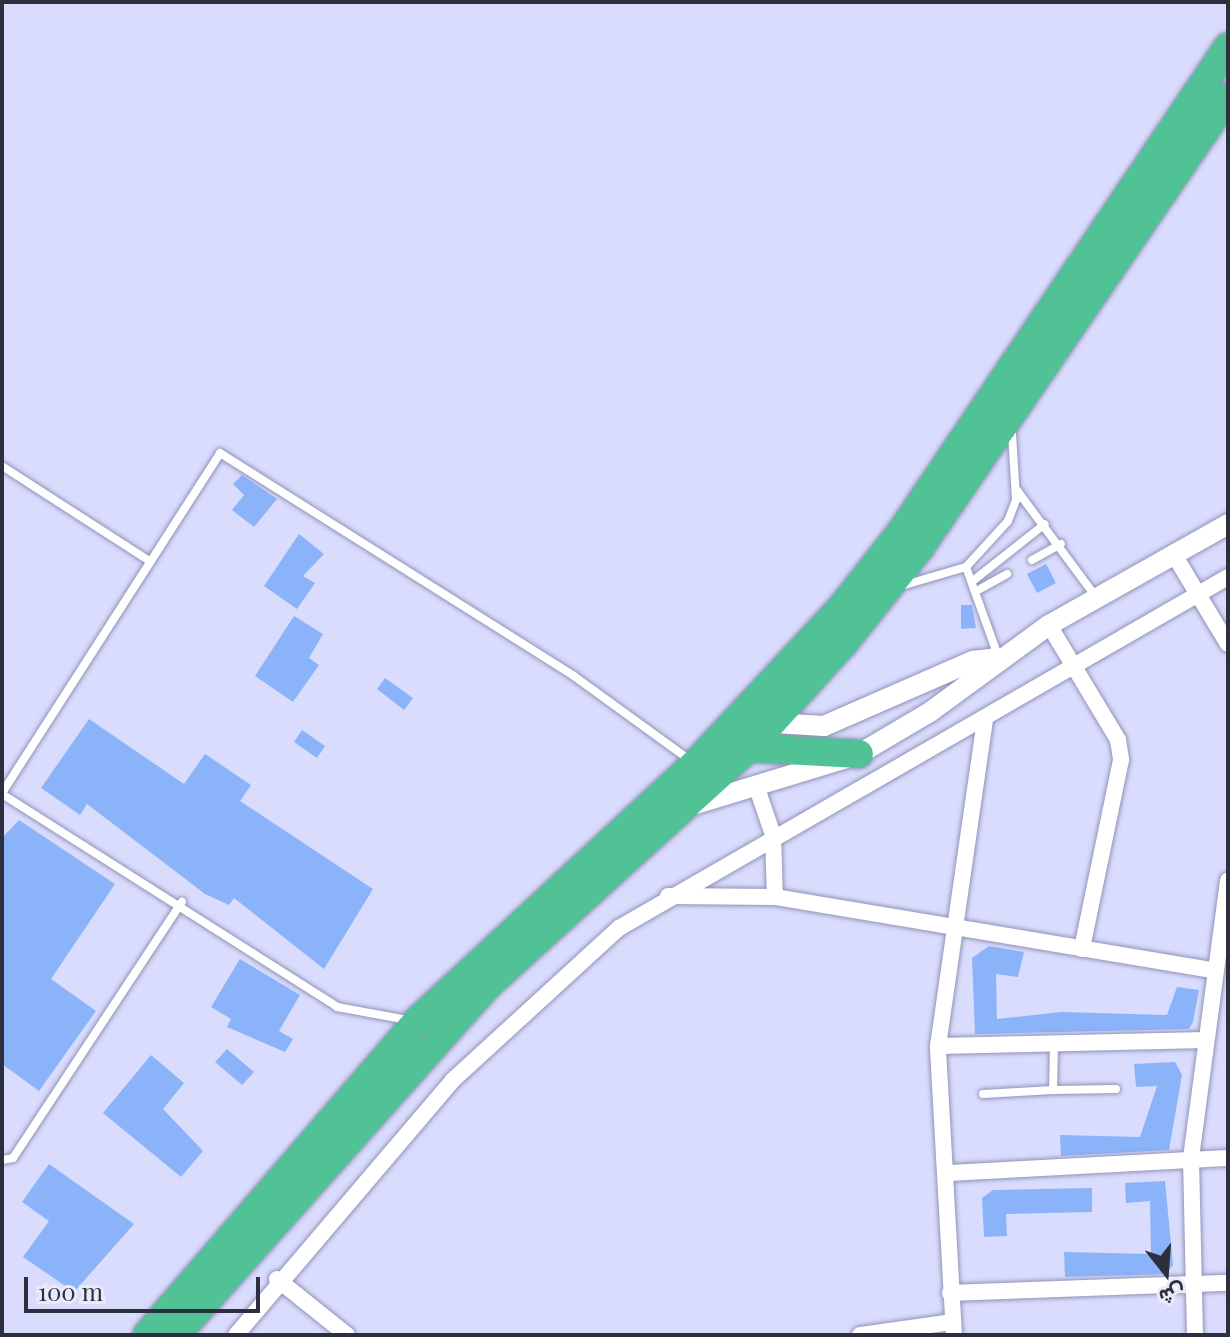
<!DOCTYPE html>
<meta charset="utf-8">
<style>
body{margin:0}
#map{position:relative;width:1230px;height:1337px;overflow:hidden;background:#d9dcfd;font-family:"Playfair Display",Vazirmatn,serif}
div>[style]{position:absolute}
.building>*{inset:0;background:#8bb3fa}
.roads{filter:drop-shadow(0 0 2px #9093b8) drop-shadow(0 0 2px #9093b8)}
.service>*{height:8px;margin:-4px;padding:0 4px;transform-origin:4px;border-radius:4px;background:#fff}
.minor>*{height:16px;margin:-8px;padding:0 8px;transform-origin:8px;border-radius:8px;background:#fff}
.tertiary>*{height:20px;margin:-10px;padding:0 10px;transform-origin:10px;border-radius:10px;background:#fff}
.trunk>*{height:28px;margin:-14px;padding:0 14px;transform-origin:14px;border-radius:14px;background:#50c296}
span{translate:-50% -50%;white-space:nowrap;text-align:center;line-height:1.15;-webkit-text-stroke:6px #e9ebfb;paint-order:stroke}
.frame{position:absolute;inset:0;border:4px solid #2e2f3e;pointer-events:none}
.north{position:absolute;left:1126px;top:1233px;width:80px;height:80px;-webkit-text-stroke:6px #e9ebfb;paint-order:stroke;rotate:163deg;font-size:22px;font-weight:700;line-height:32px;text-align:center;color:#2e2f3e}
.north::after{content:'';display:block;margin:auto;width:28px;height:36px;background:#2e2f3e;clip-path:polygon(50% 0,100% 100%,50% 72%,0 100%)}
.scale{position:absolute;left:24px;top:1277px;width:236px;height:36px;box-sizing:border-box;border:4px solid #2e2f3e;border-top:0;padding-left:10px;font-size:24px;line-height:28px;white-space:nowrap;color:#2e2f3e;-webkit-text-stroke:6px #e9ebfb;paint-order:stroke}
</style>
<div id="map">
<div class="building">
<div style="clip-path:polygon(242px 475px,277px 499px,254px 527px,232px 510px,244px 495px,233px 484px)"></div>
<div style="clip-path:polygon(299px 534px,324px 554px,303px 576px,315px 583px,297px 609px,264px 586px)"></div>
<div style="clip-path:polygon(1046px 564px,1056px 583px,1037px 593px,1027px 574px)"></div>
<div style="clip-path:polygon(961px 605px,972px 605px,976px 628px,961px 629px)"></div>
<div style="clip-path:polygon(294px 616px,323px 634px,309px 658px,319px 665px,293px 702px,255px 676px)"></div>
<div style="clip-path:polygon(385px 678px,413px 698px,404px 710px,377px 689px)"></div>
<div style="clip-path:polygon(89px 719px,184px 784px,205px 754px,251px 785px,240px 801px,373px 889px,324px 969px,234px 898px,229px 905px,205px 894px,87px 804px,80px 815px,41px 788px)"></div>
<div style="clip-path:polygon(302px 730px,325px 746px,317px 758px,294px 742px)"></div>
<div style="clip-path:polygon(19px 820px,115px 884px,51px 979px,96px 1011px,39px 1091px,2px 1064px,2px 838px)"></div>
<div style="clip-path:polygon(989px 946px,1024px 952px,1018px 977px,996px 974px,997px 1019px,1061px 1012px,1167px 1015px,1177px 987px,1199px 990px,1193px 1022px,1189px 1029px,975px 1034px,972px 958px)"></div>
<div style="clip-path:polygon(240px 959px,300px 995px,279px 1031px,293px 1039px,285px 1052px,227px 1027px,231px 1019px,211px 1007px)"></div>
<div style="clip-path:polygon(227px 1049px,254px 1072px,242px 1085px,215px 1062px)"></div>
<div style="clip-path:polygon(151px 1055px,184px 1083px,163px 1109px,203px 1151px,181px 1177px,103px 1113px)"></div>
<div style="clip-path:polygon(1175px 1062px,1182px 1075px,1169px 1150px,1061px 1156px,1060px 1135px,1140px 1137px,1157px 1086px,1136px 1087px,1134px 1064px)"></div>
<div style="clip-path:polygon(49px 1164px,134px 1224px,74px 1292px,23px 1257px,49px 1221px,22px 1202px)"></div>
<div style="clip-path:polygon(1165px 1181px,1173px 1265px,1166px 1274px,1065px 1277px,1064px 1252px,1151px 1254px,1150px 1201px,1126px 1203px,1125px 1183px)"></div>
<div style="clip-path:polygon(1092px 1188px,1092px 1212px,1006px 1214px,1007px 1236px,984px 1237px,982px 1198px,993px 1190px)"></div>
</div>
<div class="roads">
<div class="service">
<div style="left:2px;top:466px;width:174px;rotate:32.8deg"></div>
<div style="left:1016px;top:489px;width:134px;rotate:53.5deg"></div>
<div style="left:1032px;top:560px;width:33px;rotate:-29deg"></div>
<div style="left:966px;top:567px;width:95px;rotate:70.2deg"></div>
<div style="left:974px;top:580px;width:90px;rotate:-38.3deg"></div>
<div style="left:901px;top:586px;width:68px;rotate:-16.3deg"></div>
<div style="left:966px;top:567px;width:62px;rotate:-47.6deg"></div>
<div style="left:1008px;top:521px;width:22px;rotate:-69deg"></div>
<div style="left:1016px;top:500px;width:68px;rotate:-93.4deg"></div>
<div style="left:980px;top:589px;width:31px;rotate:-29deg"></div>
<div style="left:2px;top:793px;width:404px;rotate:-57.3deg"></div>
<div style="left:220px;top:453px;width:418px;rotate:32.2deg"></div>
<div style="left:574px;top:676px;width:145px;rotate:36deg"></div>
<div style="left:2px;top:794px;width:397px;rotate:32.4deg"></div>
<div style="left:337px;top:1007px;width:72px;rotate:10.4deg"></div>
<div style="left:1054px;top:1044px;width:46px;rotate:91.2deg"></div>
<div style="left:1053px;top:1090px;width:63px;rotate:-0.9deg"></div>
<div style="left:983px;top:1094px;width:70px;rotate:-3.3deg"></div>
<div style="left:2px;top:1160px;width:11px;rotate:-10deg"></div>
<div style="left:13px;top:1158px;width:307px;rotate:-56.6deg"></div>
</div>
<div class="minor">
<div style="left:1173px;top:553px;width:106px;rotate:58.9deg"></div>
<div style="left:1049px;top:625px;width:134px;rotate:59deg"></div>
<div style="left:1118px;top:740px;width:20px;rotate:81deg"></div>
<div style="left:1121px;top:760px;width:193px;rotate:101.7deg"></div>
<div style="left:758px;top:791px;width:46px;rotate:71.2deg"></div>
<div style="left:773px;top:835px;width:62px;rotate:88.2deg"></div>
<div style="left:668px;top:896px;width:107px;rotate:0.5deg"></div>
<div style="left:775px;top:897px;width:443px;rotate:9.5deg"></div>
<div style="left:938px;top:1046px;width:268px;rotate:-1.3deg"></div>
<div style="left:948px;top:1173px;width:280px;rotate:-3.1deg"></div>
<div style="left:277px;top:1279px;width:90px;rotate:38.7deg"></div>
<div style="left:950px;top:1293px;width:278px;rotate:-2.1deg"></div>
<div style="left:236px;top:1335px;width:335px;rotate:-49.6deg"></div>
<div style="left:453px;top:1080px;width:225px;rotate:-42.5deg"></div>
<div style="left:619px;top:928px;width:703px;rotate:-29.96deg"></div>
<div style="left:860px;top:1335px;width:93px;rotate:-8deg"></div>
<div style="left:954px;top:1335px;width:289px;rotate:-93.2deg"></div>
<div style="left:938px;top:1046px;width:330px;rotate:-81.8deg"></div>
<div style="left:1195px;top:1335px;width:177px;rotate:-91.3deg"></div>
<div style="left:1191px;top:1158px;width:280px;rotate:-82.4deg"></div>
</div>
<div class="tertiary">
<div style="left:775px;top:723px;width:49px;rotate:3.5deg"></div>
<div style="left:824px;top:726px;width:163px;rotate:-23.6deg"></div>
<div style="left:973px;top:661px;width:25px;rotate:-7deg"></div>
<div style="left:686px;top:807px;width:181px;rotate:-17deg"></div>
<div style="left:859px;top:754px;width:82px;rotate:-30.6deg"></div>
<div style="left:930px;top:712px;width:147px;rotate:-36.2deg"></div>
<div style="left:1049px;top:625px;width:206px;rotate:-29.4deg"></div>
</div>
<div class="trunk">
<div style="left:749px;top:748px;width:110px;rotate:3.1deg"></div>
<div style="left:147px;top:1335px;width:414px;rotate:-49.3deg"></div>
<div style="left:417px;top:1021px;width:379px;rotate:-42.8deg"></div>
<div style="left:695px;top:764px;width:215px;rotate:-46.9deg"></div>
<div style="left:842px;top:607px;width:95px;rotate:-51.8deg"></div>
<div style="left:901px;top:532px;width:585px;rotate:-56.01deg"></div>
<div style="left:176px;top:1335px;width:467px;rotate:-48.3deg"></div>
<div style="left:487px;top:986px;width:354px;rotate:-42.3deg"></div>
<div style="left:749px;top:748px;width:140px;rotate:-47.9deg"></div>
<div style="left:843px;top:644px;width:122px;rotate:-51.3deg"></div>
<div style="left:919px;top:549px;width:548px;rotate:-55.64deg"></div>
</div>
</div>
<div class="frame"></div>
<div class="north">ش</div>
<div class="scale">100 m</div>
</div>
